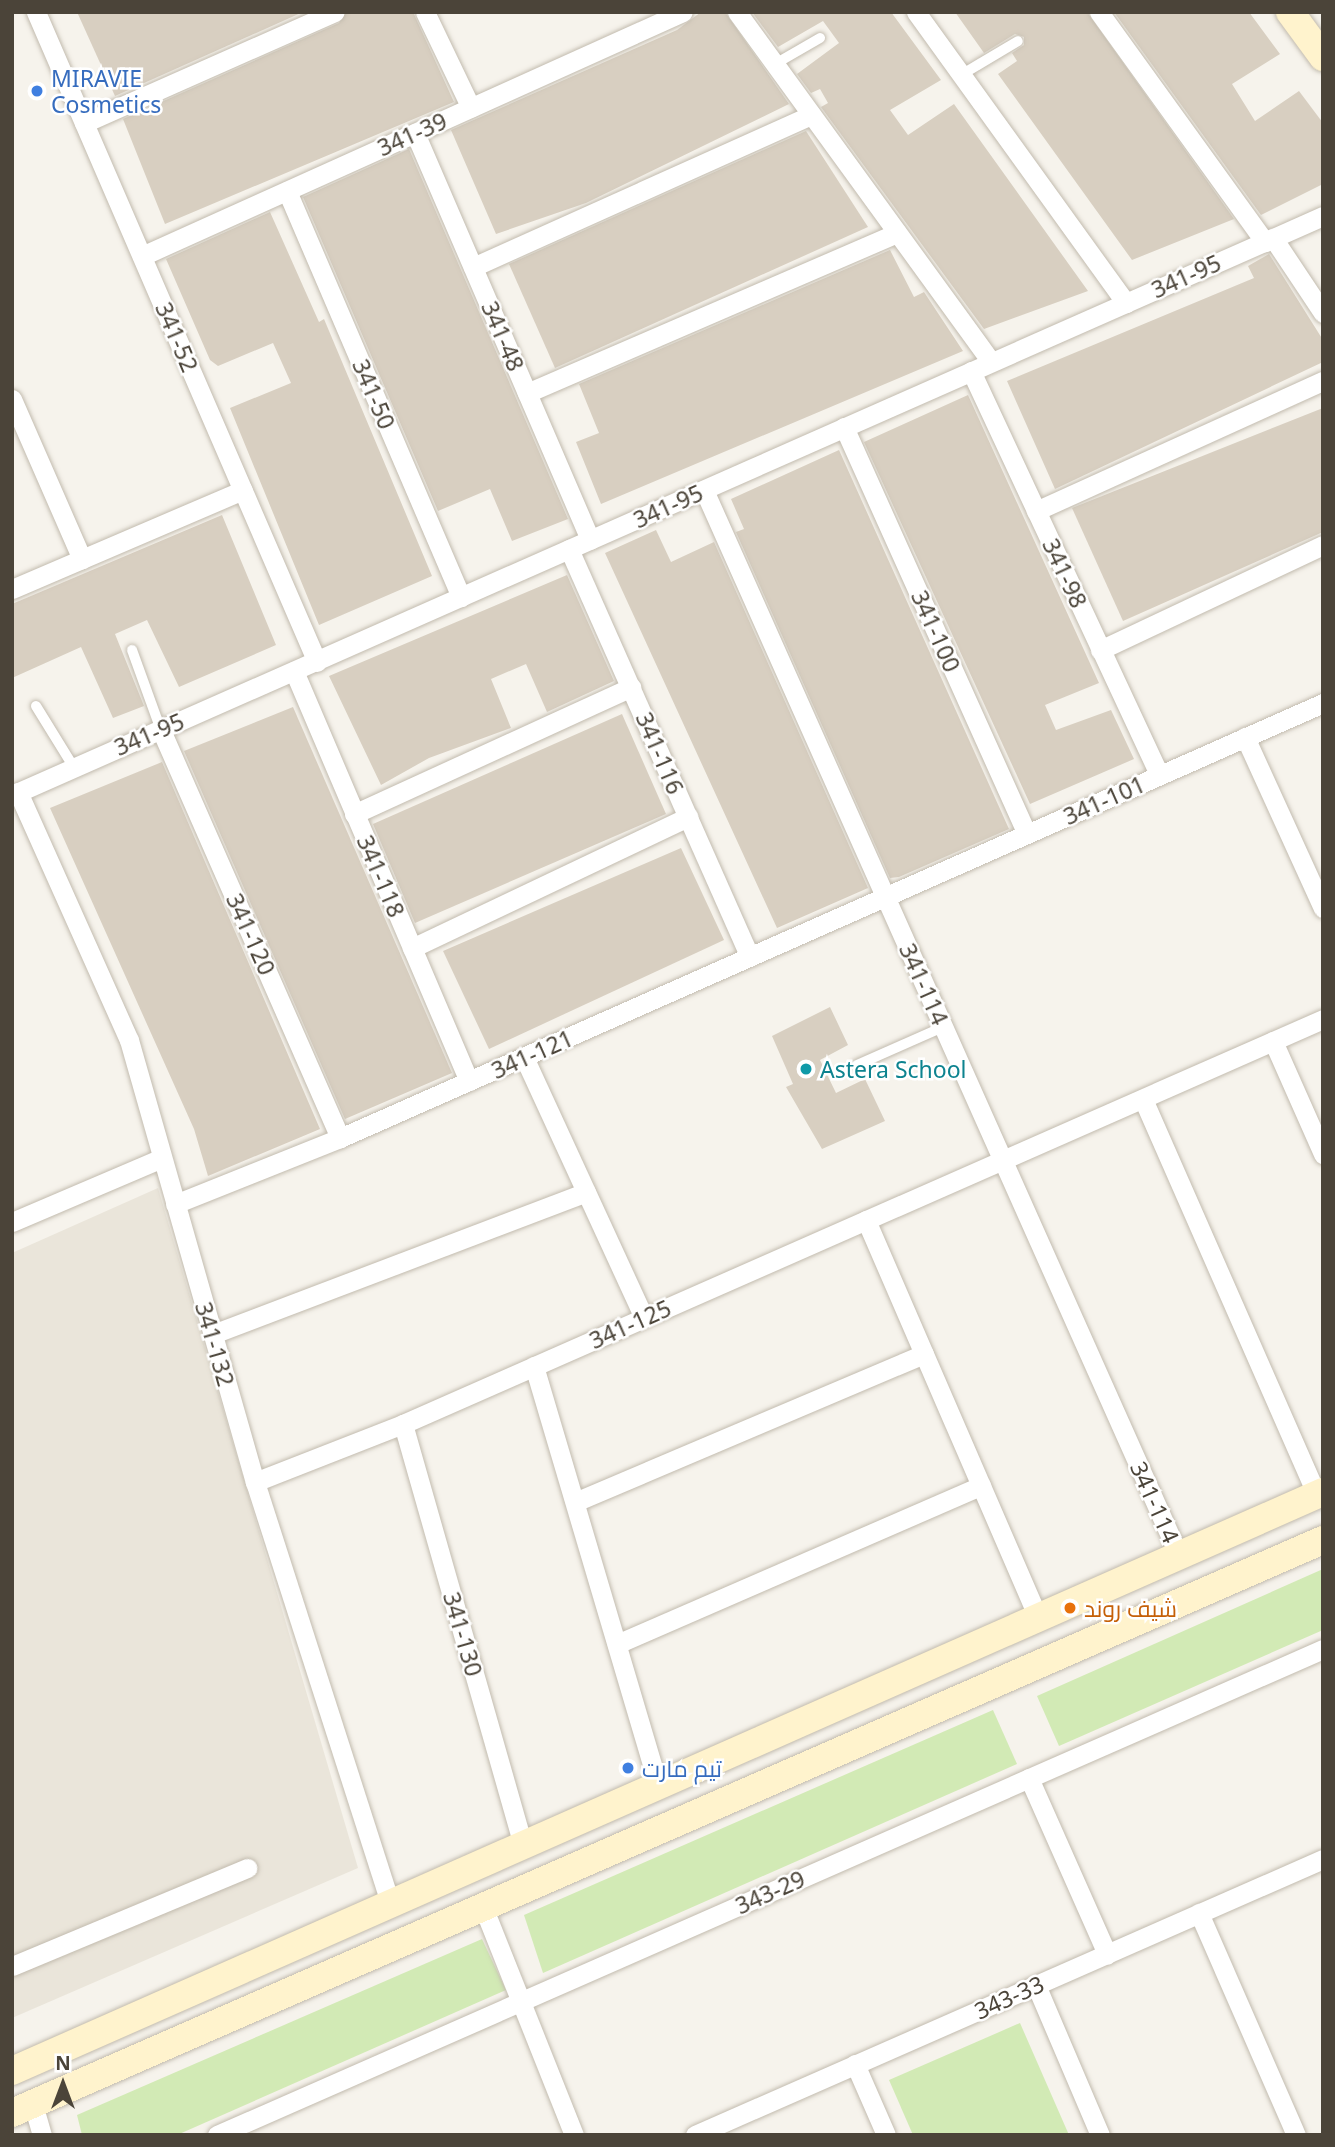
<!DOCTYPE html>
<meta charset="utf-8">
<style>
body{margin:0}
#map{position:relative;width:1335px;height:2147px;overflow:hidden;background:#f6f3ec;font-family:"Noto Sans",Cairo,sans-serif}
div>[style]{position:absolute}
.residential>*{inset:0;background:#eae5da}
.green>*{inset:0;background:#d2eab5}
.building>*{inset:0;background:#d8cfc1}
.roads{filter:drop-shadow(0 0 2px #c2bbae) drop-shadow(0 0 2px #c2bbae)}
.lane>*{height:10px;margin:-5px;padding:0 5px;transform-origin:5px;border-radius:5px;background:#fff}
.street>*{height:19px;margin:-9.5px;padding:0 9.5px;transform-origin:9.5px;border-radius:9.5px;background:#fff}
.secondary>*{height:28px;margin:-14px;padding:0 14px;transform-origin:14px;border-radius:14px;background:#fff3cd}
.dots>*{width:19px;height:19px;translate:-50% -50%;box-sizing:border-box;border:4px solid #fff;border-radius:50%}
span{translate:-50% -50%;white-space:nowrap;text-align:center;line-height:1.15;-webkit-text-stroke:5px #fff;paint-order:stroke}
.shop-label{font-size:23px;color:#366cbe}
.left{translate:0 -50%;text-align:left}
.street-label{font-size:23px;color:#4b4439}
.culture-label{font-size:23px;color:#0d838f}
.food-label{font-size:23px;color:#c56008}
.frame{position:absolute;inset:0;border:14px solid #4b4439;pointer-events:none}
.north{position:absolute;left:28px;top:2049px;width:70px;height:70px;-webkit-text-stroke:5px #fff;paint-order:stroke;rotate:0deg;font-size:19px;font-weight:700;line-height:28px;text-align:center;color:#4b4439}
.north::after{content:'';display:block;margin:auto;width:24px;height:32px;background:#4b4439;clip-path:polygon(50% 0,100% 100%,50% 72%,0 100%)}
</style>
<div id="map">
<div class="residential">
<div style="clip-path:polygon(158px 1188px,358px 1868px,12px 2018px,12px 1253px)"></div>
</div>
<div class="green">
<div style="clip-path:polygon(1323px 1569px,1323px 1630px,1059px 1746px,1037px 1696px)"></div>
<div style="clip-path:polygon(993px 1710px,1017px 1764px,543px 1973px,524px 1915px)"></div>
<div style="clip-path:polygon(482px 1939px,506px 1990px,177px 2135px,82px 2135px,77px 2115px)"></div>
<div style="clip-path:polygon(1020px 2023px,1069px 2135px,913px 2135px,889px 2080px)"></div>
</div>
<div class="building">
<div style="clip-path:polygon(77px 12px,303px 12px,115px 96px)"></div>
<div style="clip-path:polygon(346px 12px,413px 12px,454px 102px,165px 224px,123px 119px,339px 23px)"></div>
<div style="clip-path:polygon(701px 12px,725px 12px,789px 104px,586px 203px,496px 234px,451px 130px,677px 30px)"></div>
<div style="clip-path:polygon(752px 12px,891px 12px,941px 80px,890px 110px,908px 135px,954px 104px,1088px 291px,984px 329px,821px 107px,828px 103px,820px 89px,811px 93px,797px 74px,839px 43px,823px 21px,778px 47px)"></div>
<div style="clip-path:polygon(955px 12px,1087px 12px,1234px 219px,1132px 260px,998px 74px,1017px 61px,1012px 53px,1024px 45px,1024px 37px,1015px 34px,984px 53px)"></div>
<div style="clip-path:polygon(1114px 12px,1249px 12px,1280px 54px,1232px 84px,1255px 121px,1299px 91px,1323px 123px,1323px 184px,1261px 215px)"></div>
<div style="clip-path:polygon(806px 131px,868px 227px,555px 368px,509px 264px)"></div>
<div style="clip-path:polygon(409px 149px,568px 519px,512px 541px,490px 489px,438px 511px,303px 197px)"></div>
<div style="clip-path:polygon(270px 212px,319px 322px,324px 319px,432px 576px,319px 625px,230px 408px,291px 383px,273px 343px,218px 366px,210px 360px,166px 259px)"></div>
<div style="clip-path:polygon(890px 250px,914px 297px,924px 292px,963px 351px,601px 504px,576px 442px,599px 433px,579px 384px)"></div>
<div style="clip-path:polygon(1269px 254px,1323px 340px,1323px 362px,1055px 489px,1007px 381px,1254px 278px,1248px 266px)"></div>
<div style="clip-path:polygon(968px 395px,1099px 683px,1045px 705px,1056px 730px,1111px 710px,1134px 759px,1030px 804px,864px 442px)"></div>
<div style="clip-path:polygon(1323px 408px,1323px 532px,1123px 621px,1072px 508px)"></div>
<div style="clip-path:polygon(839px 450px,1009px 829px,899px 877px,890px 878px,736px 532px,744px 529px,731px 499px)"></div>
<div style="clip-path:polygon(222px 515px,276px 645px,179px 687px,147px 620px,115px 634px,144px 706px,113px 718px,81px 647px,12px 678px,12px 604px)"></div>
<div style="clip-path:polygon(656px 530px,671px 562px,714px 542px,868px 888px,777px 928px,605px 553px)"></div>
<div style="clip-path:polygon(567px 575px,614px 681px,547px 712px,526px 664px,491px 679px,511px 728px,429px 758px,381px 785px,329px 676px)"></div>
<div style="clip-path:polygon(293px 707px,452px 1073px,345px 1119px,184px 751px)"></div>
<div style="clip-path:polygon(622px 714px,666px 814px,415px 923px,373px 824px)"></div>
<div style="clip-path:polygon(162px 762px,320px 1129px,208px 1176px,194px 1129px,50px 808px)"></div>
<div style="clip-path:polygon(681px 848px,724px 940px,489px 1049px,443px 951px)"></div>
<div style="clip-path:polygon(830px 1007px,848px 1045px,820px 1060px,836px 1093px,865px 1079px,885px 1121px,822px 1149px,786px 1087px,793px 1084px,772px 1036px)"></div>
</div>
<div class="roads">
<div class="lane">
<div style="left:775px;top:64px;width:52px;rotate:-30deg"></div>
<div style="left:961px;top:75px;width:66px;rotate:-30.8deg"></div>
<div style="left:132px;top:650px;width:85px;rotate:70.1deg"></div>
<div style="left:36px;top:706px;width:70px;rotate:58.3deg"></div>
<div style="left:857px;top:1065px;width:94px;rotate:-23.8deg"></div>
</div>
<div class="street">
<div style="left:36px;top:12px;width:708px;rotate:66.62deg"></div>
<div style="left:425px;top:12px;width:106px;rotate:64.4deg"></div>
<div style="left:737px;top:12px;width:432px;rotate:54deg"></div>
<div style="left:916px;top:12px;width:359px;rotate:54.2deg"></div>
<div style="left:1099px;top:12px;width:284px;rotate:54.2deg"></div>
<div style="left:84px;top:123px;width:274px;rotate:-23.9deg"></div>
<div style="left:415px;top:133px;width:443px;rotate:66.7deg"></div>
<div style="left:287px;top:191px;width:442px;rotate:66.8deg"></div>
<div style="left:1273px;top:238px;width:90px;rotate:56.3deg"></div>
<div style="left:142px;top:256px;width:593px;rotate:-24.28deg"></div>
<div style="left:473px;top:267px;width:371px;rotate:-24.2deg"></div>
<div style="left:971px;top:371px;width:446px;rotate:65deg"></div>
<div style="left:527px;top:393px;width:403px;rotate:-23.4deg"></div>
<div style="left:12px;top:399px;width:175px;rotate:66.4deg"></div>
<div style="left:844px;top:427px;width:446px;rotate:65.8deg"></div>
<div style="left:704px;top:490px;width:1167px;rotate:65.98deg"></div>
<div style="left:1036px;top:511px;width:315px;rotate:-24.4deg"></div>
<div style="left:569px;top:549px;width:446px;rotate:66.1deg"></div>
<div style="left:12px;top:589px;width:251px;rotate:-23.2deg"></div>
<div style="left:1100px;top:650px;width:246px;rotate:-25.2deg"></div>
<div style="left:294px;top:671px;width:446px;rotate:66.9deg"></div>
<div style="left:161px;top:730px;width:446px;rotate:66.3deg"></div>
<div style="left:1245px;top:737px;width:188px;rotate:65.5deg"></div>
<div style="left:18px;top:792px;width:272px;rotate:65.9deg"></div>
<div style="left:129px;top:1040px;width:460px;rotate:74.1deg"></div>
<div style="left:255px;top:1482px;width:444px;rotate:72.2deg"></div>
<div style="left:12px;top:795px;width:1433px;rotate:-23.83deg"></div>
<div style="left:354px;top:814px;width:305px;rotate:-24.6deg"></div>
<div style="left:412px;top:948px;width:306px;rotate:-25.4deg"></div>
<div style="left:1273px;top:1041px;width:124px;rotate:66.1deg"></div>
<div style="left:524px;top:1057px;width:287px;rotate:65.3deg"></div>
<div style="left:1143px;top:1099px;width:433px;rotate:66.3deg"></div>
<div style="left:175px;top:1204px;width:178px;rotate:-21.8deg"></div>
<div style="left:340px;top:1138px;width:1075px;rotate:-23.87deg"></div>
<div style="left:866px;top:1220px;width:433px;rotate:66.6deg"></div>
<div style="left:12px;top:1222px;width:163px;rotate:-23.1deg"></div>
<div style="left:213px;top:1334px;width:399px;rotate:-20.8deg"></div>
<div style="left:534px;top:1366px;width:437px;rotate:73.5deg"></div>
<div style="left:403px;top:1424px;width:437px;rotate:74.1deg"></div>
<div style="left:255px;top:1482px;width:159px;rotate:-21.4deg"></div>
<div style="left:403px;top:1424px;width:1005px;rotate:-23.76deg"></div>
<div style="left:575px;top:1502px;width:379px;rotate:-23deg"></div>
<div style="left:617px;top:1644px;width:397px;rotate:-23.5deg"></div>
<div style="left:1029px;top:1778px;width:193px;rotate:66.1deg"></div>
<div style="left:484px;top:1909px;width:243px;rotate:68.3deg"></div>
<div style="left:1199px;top:1913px;width:242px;rotate:66.4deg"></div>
<div style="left:12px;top:1966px;width:255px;rotate:-22.6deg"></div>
<div style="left:1036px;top:1985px;width:163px;rotate:66.9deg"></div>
<div style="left:855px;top:2064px;width:77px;rotate:66.4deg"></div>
<div style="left:33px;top:2104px;width:32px;rotate:74deg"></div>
<div style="left:217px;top:2135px;width:1208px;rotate:-23.72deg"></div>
<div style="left:695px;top:2135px;width:686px;rotate:-23.73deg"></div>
</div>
<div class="secondary">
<div style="left:1290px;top:12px;width:56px;rotate:53.7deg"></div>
<div style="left:12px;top:2071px;width:1433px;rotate:-23.83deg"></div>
<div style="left:12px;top:2113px;width:1431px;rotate:-23.61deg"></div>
</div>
</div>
<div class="dots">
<div style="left:37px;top:91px;background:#3f7fe0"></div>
<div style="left:806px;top:1069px;background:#0f9aa8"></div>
<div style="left:1070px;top:1608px;background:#e8710a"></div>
<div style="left:628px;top:1768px;background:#3f7fe0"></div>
</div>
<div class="shop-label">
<span class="left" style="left:51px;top:91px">MIRAVIE<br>Cosmetics</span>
<span class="left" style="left:642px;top:1768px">تیم مارت</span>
</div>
<div class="street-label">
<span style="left:412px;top:134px;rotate:-24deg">341-39</span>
<span style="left:1186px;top:276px;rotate:-24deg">341-95</span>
<span style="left:503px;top:336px;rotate:67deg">341-48</span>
<span style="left:177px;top:337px;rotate:67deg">341-52</span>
<span style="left:374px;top:394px;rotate:67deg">341-50</span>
<span style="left:668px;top:506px;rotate:-24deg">341-95</span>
<span style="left:1065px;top:573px;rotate:65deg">341-98</span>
<span style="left:936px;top:631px;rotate:66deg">341-100</span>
<span style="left:149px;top:734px;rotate:-23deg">341-95</span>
<span style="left:660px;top:753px;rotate:67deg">341-116</span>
<span style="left:1104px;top:800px;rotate:-24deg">341-101</span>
<span style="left:381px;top:876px;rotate:67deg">341-118</span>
<span style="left:251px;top:934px;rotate:66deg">341-120</span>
<span style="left:924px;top:984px;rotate:66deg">341-114</span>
<span style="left:532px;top:1054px;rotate:-24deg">341-121</span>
<span style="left:630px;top:1324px;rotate:-24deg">341-125</span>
<span style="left:215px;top:1344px;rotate:74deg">341-132</span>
<span style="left:1155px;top:1502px;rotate:66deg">341-114</span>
<span style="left:463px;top:1634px;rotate:74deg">341-130</span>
<span style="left:770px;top:1892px;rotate:-24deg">343-29</span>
<span style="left:1009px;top:1997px;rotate:-24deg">343-33</span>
</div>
<div class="culture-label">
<span class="left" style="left:820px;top:1069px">Astera School</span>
</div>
<div class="food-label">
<span class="left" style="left:1084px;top:1608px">شیف روند</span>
</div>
<div class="frame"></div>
<div class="north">N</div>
</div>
